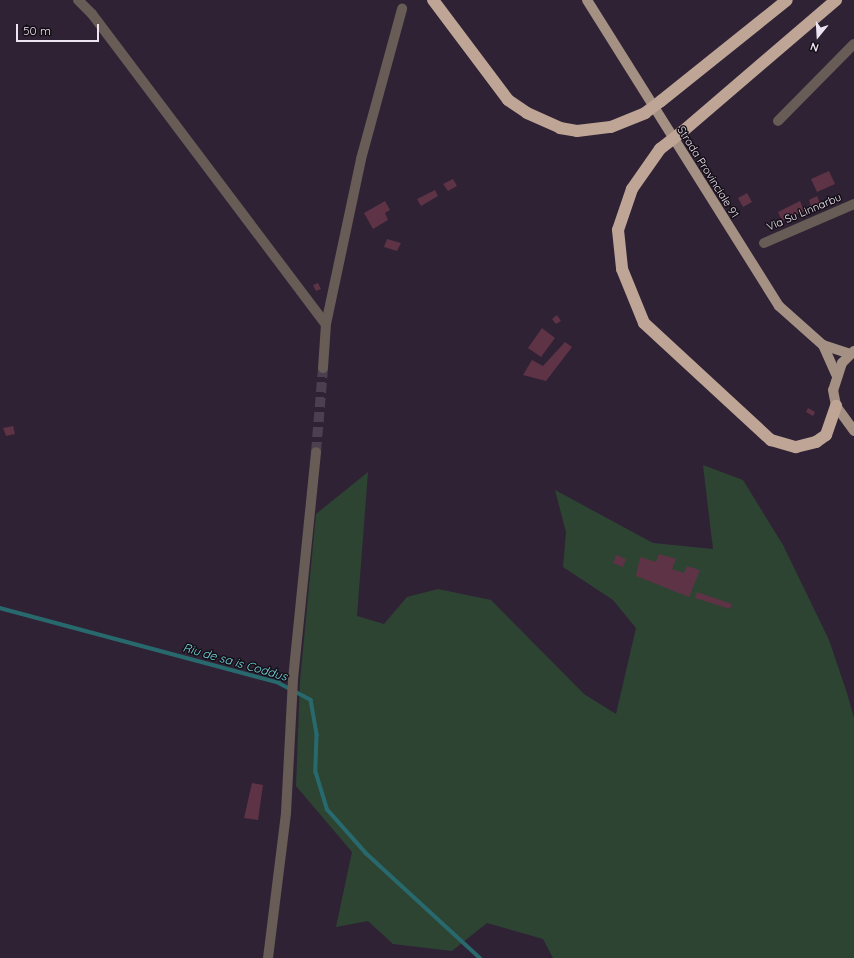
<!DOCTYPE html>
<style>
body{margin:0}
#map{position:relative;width:854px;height:958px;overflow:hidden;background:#2f2234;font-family:Quicksand,sans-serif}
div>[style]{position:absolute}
.green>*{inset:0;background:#2d4433}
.stream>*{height:3.5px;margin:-1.75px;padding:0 1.75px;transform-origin:1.75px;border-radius:1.75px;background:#28696e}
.building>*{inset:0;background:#5e3345}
.minor-tunnel>*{height:10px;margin-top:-5px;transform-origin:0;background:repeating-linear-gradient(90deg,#4c3f50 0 10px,transparent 0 15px)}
.minor>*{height:10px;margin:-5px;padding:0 5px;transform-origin:5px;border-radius:5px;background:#675c56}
.major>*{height:10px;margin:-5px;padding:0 5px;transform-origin:5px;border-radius:5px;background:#a59084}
.highway>*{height:12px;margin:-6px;padding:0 6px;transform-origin:6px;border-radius:6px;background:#bea596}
.highway-bridge>*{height:12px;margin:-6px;padding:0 6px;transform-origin:6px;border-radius:6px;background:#bea596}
span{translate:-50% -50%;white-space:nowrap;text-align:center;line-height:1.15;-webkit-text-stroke:3px #140e16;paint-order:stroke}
.street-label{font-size:11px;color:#ede5f1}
.water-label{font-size:12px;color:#76dbe4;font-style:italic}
.north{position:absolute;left:798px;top:16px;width:40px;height:40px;-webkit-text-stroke:3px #140e16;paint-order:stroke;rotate:198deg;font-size:11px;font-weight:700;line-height:16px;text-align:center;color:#ede5f1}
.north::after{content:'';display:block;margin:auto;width:14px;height:18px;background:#ede5f1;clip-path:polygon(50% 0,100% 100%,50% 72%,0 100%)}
.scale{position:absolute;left:16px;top:24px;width:83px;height:18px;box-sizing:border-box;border:2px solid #ede5f1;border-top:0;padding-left:5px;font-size:12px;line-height:14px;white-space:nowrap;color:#ede5f1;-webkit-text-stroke:3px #140e16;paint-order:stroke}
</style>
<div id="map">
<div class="green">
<div style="clip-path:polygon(703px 465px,743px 480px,783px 545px,829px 640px,847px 693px,854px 718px,854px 958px,553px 958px,543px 939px,487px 923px,452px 951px,393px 944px,368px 921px,336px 927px,352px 852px,296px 786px,300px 681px,316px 514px,368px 472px,357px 616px,384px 624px,407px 597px,438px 589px,491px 600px,584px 694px,616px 714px,636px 628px,613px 600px,563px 567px,566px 532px,555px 490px,653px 543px,713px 549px)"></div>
</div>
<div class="stream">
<div style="left:0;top:608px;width:289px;rotate:15deg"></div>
<div style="left:279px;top:683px;width:36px;rotate:28deg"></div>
<div style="left:311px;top:700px;width:36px;rotate:80deg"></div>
<div style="left:317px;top:735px;width:37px;rotate:92deg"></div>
<div style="left:316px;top:772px;width:39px;rotate:73deg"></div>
<div style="left:327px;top:809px;width:59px;rotate:48.4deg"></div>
<div style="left:366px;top:853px;width:155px;rotate:42.6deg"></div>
</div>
<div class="building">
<div style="clip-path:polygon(829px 171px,835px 184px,817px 192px,811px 179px)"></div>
<div style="clip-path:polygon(453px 179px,457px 186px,448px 191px,443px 184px)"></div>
<div style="clip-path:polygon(435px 190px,438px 196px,421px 206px,417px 199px)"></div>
<div style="clip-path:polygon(747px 193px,752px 202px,743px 207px,738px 198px)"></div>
<div style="clip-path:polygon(817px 196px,820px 203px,811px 207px,809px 200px)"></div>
<div style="clip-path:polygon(385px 201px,390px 210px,385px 213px,388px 220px,373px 229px,364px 213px)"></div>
<div style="clip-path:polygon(800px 201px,804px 211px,782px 221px,778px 212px)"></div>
<div style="clip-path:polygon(387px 239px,401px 243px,397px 251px,384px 247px)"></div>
<div style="clip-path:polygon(318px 283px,321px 289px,316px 291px,313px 285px)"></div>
<div style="clip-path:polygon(557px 315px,561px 321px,556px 324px,552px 319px)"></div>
<div style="clip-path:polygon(542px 328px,555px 338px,541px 357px,528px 348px)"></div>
<div style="clip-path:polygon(565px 342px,572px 347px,546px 381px,523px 375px,532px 360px,543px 366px)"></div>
<div style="clip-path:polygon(808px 408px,815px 412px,813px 416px,806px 412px)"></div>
<div style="clip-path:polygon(13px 426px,15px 434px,6px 436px,3px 428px)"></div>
<div style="clip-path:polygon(659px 554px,676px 559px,672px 569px,684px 573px,687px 566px,700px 570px,689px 597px,636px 576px,640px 557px,656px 562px)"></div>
<div style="clip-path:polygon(616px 555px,626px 559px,623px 567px,613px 563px)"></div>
<div style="clip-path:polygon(697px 592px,732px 604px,730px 609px,695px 598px)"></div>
<div style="clip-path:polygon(252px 783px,263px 785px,258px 820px,244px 818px)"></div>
</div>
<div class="minor-tunnel">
<div style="left:316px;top:452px;width:84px;rotate:-85.2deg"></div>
</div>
<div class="minor">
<div style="left:78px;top:0;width:20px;rotate:45deg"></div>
<div style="left:92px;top:14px;width:388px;rotate:53deg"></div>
<div style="left:778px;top:121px;width:108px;rotate:-45.4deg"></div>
<div style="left:764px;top:243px;width:98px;rotate:-23.4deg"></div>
<div style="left:323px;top:368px;width:44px;rotate:-86.1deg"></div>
<div style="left:326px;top:324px;width:169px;rotate:-78deg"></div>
<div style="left:361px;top:159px;width:156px;rotate:-74.7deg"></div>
<div style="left:268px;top:958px;width:146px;rotate:-82.9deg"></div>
<div style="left:286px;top:813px;width:134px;rotate:-87deg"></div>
<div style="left:293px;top:679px;width:228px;rotate:-84.2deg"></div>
</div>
<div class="major">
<div style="left:587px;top:0;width:361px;rotate:57.9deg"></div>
<div style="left:779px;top:306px;width:59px;rotate:41.6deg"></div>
<div style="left:823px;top:345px;width:28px;rotate:18deg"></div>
<div style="left:823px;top:345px;width:32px;rotate:66deg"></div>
<div style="left:854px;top:351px;width:17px;rotate:135deg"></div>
<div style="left:842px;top:363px;width:28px;rotate:108deg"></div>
<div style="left:833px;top:390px;width:16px;rotate:79deg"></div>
<div style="left:836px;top:406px;width:31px;rotate:54deg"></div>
</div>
<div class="highway">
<div style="left:433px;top:0;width:125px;rotate:53.1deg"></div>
<div style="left:508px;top:100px;width:23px;rotate:34deg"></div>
<div style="left:527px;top:113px;width:36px;rotate:24deg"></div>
<div style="left:560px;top:128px;width:17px;rotate:10deg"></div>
<div style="left:577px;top:131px;width:34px;rotate:-7deg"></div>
<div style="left:611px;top:127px;width:37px;rotate:-22deg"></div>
<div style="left:661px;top:101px;width:161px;rotate:-38.7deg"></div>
<div style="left:682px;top:132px;width:203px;rotate:-40.6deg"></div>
<div style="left:660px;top:149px;width:49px;rotate:125deg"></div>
<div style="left:632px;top:189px;width:43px;rotate:108.9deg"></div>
<div style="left:618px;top:230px;width:39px;rotate:84deg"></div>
<div style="left:622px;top:269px;width:58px;rotate:67.8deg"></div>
<div style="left:644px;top:323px;width:173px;rotate:42.7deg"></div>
<div style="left:771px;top:440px;width:26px;rotate:16deg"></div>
<div style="left:796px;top:447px;width:21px;rotate:-14deg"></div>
<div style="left:816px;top:442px;width:12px;rotate:-35deg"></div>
<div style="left:826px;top:435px;width:31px;rotate:-71deg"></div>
</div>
<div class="highway-bridge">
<div style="left:645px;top:113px;width:20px;rotate:-37deg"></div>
<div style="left:660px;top:149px;width:28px;rotate:-38deg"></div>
</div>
<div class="street-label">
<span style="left:708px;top:172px;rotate:58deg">Strada Provinciale 91</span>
<span style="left:804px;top:212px;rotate:-23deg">Via Su Linnarbu</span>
</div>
<div class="water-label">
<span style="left:235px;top:662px;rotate:16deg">Riu de sa is Coddus</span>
</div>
<div class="north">N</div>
<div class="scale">50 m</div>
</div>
